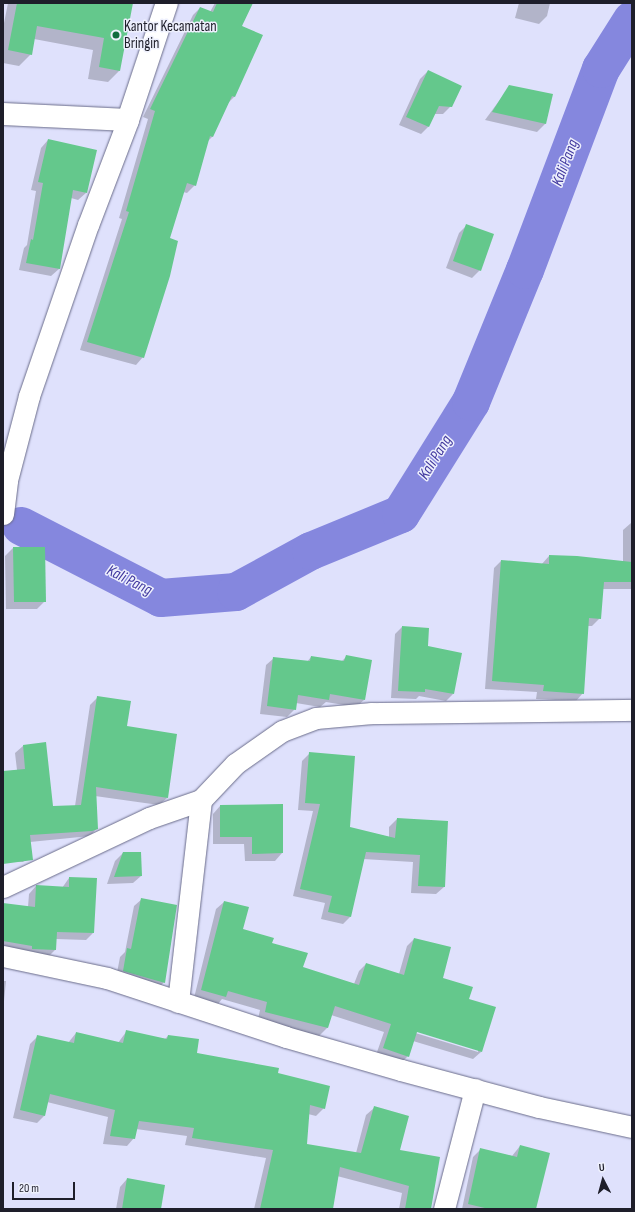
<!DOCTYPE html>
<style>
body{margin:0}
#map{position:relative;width:635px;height:1212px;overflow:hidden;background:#dfe1fc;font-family:"Sofia Sans Condensed",sans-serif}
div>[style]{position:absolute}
.shadow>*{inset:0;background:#0003}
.river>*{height:38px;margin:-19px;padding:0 19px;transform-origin:19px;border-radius:19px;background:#8587de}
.building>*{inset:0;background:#64c88c}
.roads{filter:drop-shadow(0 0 1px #6a6c8a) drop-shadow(0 0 1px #6a6c8a)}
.minor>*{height:21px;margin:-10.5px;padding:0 10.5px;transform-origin:10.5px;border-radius:10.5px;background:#fff}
.tertiary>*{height:22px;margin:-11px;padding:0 11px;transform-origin:11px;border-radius:11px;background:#fff}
.dots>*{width:11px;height:11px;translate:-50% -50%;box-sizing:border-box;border:2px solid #eef0fd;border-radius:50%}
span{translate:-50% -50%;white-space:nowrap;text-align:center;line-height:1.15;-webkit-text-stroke:3px #eef0fd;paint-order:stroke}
.poi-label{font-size:15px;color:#1e1e2a}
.left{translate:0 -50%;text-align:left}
.water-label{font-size:16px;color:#42399f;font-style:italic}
.frame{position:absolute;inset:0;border:4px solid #1e1e2a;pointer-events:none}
.north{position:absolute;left:583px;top:1160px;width:40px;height:40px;-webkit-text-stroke:3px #eef0fd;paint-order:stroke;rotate:354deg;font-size:11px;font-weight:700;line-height:16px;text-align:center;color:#1e1e2a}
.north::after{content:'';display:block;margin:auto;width:14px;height:18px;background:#1e1e2a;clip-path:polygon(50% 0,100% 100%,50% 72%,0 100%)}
.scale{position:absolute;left:12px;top:1182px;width:63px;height:18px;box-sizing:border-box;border:2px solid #1e1e2a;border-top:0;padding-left:5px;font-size:12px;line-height:14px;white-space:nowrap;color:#1e1e2a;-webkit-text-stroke:3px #eef0fd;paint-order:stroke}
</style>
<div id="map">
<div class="shadow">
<div style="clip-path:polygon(8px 3px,132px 3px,119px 71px,108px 82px,88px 79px,93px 50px,34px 39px,31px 54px,19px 66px,3px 63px,3px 28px)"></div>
<div style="clip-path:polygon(215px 3px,252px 3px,241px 26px,262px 36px,234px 97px,228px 103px,212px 137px,207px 142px,195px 185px,187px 193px,183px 192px,169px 239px,143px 357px,136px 365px,80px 350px,122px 219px,119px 218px,148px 119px,143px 117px,193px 15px,200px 8px,210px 12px)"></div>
<div style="clip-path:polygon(519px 3px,550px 3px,547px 16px,539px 24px,515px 18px)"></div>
<div style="clip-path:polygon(428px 71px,451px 106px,443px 114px,434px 114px,428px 127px,421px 134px,399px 125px,420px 79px)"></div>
<div style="clip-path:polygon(510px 86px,552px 95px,545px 124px,537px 132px,485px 120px)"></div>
<div style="clip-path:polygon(48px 140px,86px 193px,78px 200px,71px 198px,59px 269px,51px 276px,19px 270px,24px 248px,27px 245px,36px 191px,31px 190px,41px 148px)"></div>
<div style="clip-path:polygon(467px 225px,480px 270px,472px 278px,446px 268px,459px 233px)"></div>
<div style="clip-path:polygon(631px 523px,632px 589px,602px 589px,600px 618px,592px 626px,587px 626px,583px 693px,576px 701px,536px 699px,537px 692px,485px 689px,494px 568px,501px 561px,541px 565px,549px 556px,623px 562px,623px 530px)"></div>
<div style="clip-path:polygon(13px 548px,45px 601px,37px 609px,6px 609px,5px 556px)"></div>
<div style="clip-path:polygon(402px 627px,427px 647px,453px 694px,446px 701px,419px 696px,416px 699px,391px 698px,395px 634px)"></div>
<div style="clip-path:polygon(311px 657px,341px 662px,346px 657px,364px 700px,356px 707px,326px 702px,320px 707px,296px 703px,295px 709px,287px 717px,260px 714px,266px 665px,274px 658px,307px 662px)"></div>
<div style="clip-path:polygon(98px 697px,126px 727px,167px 798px,159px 805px,95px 796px,97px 828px,90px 836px,30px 842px,31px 854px,23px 862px,3px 861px,3px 772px,17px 770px,15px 753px,23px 746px,45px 743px,52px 807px,75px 806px,90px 705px)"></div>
<div style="clip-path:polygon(310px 753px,349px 828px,389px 837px,389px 827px,397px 819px,444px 887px,436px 894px,411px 893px,413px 862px,363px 859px,350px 917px,343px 924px,321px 919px,325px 903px,293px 896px,313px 811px,298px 810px,302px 761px)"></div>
<div style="clip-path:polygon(220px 806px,282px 853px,275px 861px,245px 861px,244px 844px,213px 844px,213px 814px)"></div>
<div style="clip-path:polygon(123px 853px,141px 876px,133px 883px,107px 884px,115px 861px)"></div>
<div style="clip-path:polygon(69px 878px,93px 933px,86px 940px,56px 939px,55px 950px,47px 958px,3px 950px,3px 904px,28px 907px,29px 894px,36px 886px,62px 888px)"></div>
<div style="clip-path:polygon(142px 899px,164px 982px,157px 990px,116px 978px,120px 957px,125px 952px,134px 906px)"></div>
<div style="clip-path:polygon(evenodd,224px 902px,242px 930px,271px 944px,302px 968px,354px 984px,359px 971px,366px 964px,399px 974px,407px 946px,414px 939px,442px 979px,468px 1000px,481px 1052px,473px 1059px,413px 1041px,408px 1056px,400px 1064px,376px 1055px,384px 1032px,331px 1015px,327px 1028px,319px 1036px,258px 1019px,260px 1010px,222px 999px,218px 1004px,194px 998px,216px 909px,224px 902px,413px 1030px,478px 1050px,478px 1052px,412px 1032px,413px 1030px)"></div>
<div style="clip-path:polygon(3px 981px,6px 981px,3px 1011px)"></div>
<div style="clip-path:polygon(126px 1032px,165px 1039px,168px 1036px,196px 1053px,277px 1074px,324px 1108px,316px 1116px,308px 1114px,306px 1145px,356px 1153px,366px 1115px,374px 1108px,430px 1209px,399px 1209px,402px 1193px,337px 1176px,332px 1209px,254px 1209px,266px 1158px,185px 1145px,187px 1136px,136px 1129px,134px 1138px,127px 1146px,103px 1144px,108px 1117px,47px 1102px,44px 1116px,37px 1123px,13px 1118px,30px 1044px,38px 1036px,68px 1043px,76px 1033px,118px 1043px)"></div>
<div style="clip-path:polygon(520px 1146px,535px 1209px,462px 1209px,473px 1157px,480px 1150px,512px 1156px)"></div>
<div style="clip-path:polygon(127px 1179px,160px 1209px,162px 1209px,116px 1209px,120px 1187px)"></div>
</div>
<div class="river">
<div style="left:21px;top:526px;width:157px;rotate:27.2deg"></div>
<div style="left:161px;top:598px;width:75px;rotate:-4.6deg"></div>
<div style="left:236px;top:592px;width:85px;rotate:-28.7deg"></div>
<div style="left:311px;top:551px;width:97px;rotate:-22.3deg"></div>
<div style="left:401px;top:514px;width:132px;rotate:-58deg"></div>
<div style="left:471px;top:402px;width:143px;rotate:-67.8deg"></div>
<div style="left:525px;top:270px;width:215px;rotate:-69.3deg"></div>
<div style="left:601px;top:69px;width:58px;rotate:-57.7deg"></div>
</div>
<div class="building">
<div style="clip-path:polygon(17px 3px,133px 3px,120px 71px,99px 67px,104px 38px,37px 26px,32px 55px,8px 50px)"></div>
<div style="clip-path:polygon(217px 3px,253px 3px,242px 26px,263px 35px,235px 97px,232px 96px,213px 137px,210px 136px,196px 186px,187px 183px,170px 238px,178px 241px,170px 276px,144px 358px,87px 342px,129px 212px,126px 211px,155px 111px,150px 109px,200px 7px,213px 12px)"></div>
<div style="clip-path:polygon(428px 70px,462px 86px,452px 107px,439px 106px,429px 127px,406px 117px)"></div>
<div style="clip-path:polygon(509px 85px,553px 94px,546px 124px,492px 112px)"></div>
<div style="clip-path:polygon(48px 139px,97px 150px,87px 193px,73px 190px,60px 269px,26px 263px,31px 239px,33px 240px,43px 183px,38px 182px)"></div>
<div style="clip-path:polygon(466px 224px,494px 234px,481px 271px,453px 261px)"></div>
<div style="clip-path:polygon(13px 547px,45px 547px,46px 602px,14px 602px)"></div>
<div style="clip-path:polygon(549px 555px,577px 556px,632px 562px,632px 582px,604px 582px,601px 619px,589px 618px,584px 694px,543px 691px,544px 685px,492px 681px,501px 560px,549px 564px)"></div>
<div style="clip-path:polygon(402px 626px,429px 628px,428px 646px,462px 653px,454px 694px,425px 689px,425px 692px,398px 691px)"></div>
<div style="clip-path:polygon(346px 655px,372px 660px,365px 700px,330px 694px,329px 700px,298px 695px,296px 710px,267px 706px,273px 657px,310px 661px,311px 656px,344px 661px)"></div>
<div style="clip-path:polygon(97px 696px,131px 701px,127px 726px,177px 734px,168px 798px,96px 787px,98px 829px,92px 831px,30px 835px,33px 860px,3px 864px,3px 771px,25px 769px,23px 745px,46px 742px,53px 806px,81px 805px)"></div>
<div style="clip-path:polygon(309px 752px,355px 756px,350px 827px,395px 838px,397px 818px,448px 821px,445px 887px,418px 886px,420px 855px,366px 852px,351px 917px,328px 912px,332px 896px,300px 889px,320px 804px,305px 803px)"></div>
<div style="clip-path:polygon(283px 804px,283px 853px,252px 854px,252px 837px,220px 837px,220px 805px)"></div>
<div style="clip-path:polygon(123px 852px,141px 852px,142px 876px,114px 877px)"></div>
<div style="clip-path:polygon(69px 877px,97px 878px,94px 933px,57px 932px,56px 950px,32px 949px,32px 946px,3px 941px,3px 903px,35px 907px,36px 885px,69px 887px)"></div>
<div style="clip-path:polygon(141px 898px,177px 905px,165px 983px,123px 971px,127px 948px,131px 949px)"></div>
<div style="clip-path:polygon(224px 901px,249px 907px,243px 929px,274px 938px,272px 943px,308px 953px,303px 967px,359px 985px,366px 963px,404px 975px,414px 938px,451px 947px,443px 978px,473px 987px,469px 999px,496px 1007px,482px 1052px,417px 1032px,409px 1057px,383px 1048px,391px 1024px,335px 1006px,328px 1028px,265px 1012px,267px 1002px,228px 991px,226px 997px,201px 990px)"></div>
<div style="clip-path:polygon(126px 1030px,167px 1039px,168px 1035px,199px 1039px,197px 1053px,279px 1068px,278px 1073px,330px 1086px,325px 1109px,310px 1105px,307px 1144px,361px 1153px,374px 1106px,409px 1116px,400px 1150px,440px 1157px,431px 1209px,405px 1209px,409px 1186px,340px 1167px,333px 1209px,260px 1209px,273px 1150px,192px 1138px,194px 1128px,139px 1121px,135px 1139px,110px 1136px,115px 1110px,50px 1094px,45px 1116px,20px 1110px,37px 1035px,74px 1043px,76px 1032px,123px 1043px)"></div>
<div style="clip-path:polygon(520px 1145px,550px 1153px,536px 1209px,489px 1209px,468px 1204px,480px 1148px,517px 1157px)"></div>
<div style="clip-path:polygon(127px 1178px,165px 1185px,161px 1209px,122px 1209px)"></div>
</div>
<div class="roads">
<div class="minor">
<div style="left:3px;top:514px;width:34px;rotate:-83deg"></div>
<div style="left:7px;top:480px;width:87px;rotate:-75.3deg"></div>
<div style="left:29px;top:396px;width:181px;rotate:-71deg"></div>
<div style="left:88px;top:225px;width:112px;rotate:-69.1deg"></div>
<div style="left:3px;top:887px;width:161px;rotate:-25.3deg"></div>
<div style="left:149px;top:818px;width:55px;rotate:-19.1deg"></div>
<div style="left:201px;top:800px;width:50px;rotate:-46.6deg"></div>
<div style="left:235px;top:764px;width:57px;rotate:-35.1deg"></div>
<div style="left:282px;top:731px;width:36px;rotate:-21deg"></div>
<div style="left:316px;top:718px;width:56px;rotate:-5.1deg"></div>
<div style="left:372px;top:713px;width:260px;rotate:-0.7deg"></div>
<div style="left:3px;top:956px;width:106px;rotate:11.9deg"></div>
<div style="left:107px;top:978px;width:188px;rotate:18.2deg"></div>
<div style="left:286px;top:1037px;width:120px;rotate:16deg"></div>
<div style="left:401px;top:1070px;width:143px;rotate:15deg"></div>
<div style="left:539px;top:1107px;width:95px;rotate:12.1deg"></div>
<div style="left:178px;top:1002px;width:203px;rotate:-83.5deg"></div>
<div style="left:444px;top:1209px;width:124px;rotate:-75.5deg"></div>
</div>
<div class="tertiary">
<div style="left:3px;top:114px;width:125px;rotate:2.7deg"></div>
<div style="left:128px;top:120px;width:123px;rotate:-71.6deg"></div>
</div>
</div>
<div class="dots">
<div style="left:116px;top:35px;background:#106b3e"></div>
</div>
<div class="poi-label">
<span class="left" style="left:124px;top:35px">Kantor Kecamatan<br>Bringin</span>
</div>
<div class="water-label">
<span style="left:566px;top:163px;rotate:-69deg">Kali Pang</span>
<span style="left:436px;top:458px;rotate:-58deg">Kali Pang</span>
<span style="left:129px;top:581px;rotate:27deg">Kali Pang</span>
</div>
<div class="frame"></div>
<div class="north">U</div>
<div class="scale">20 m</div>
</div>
